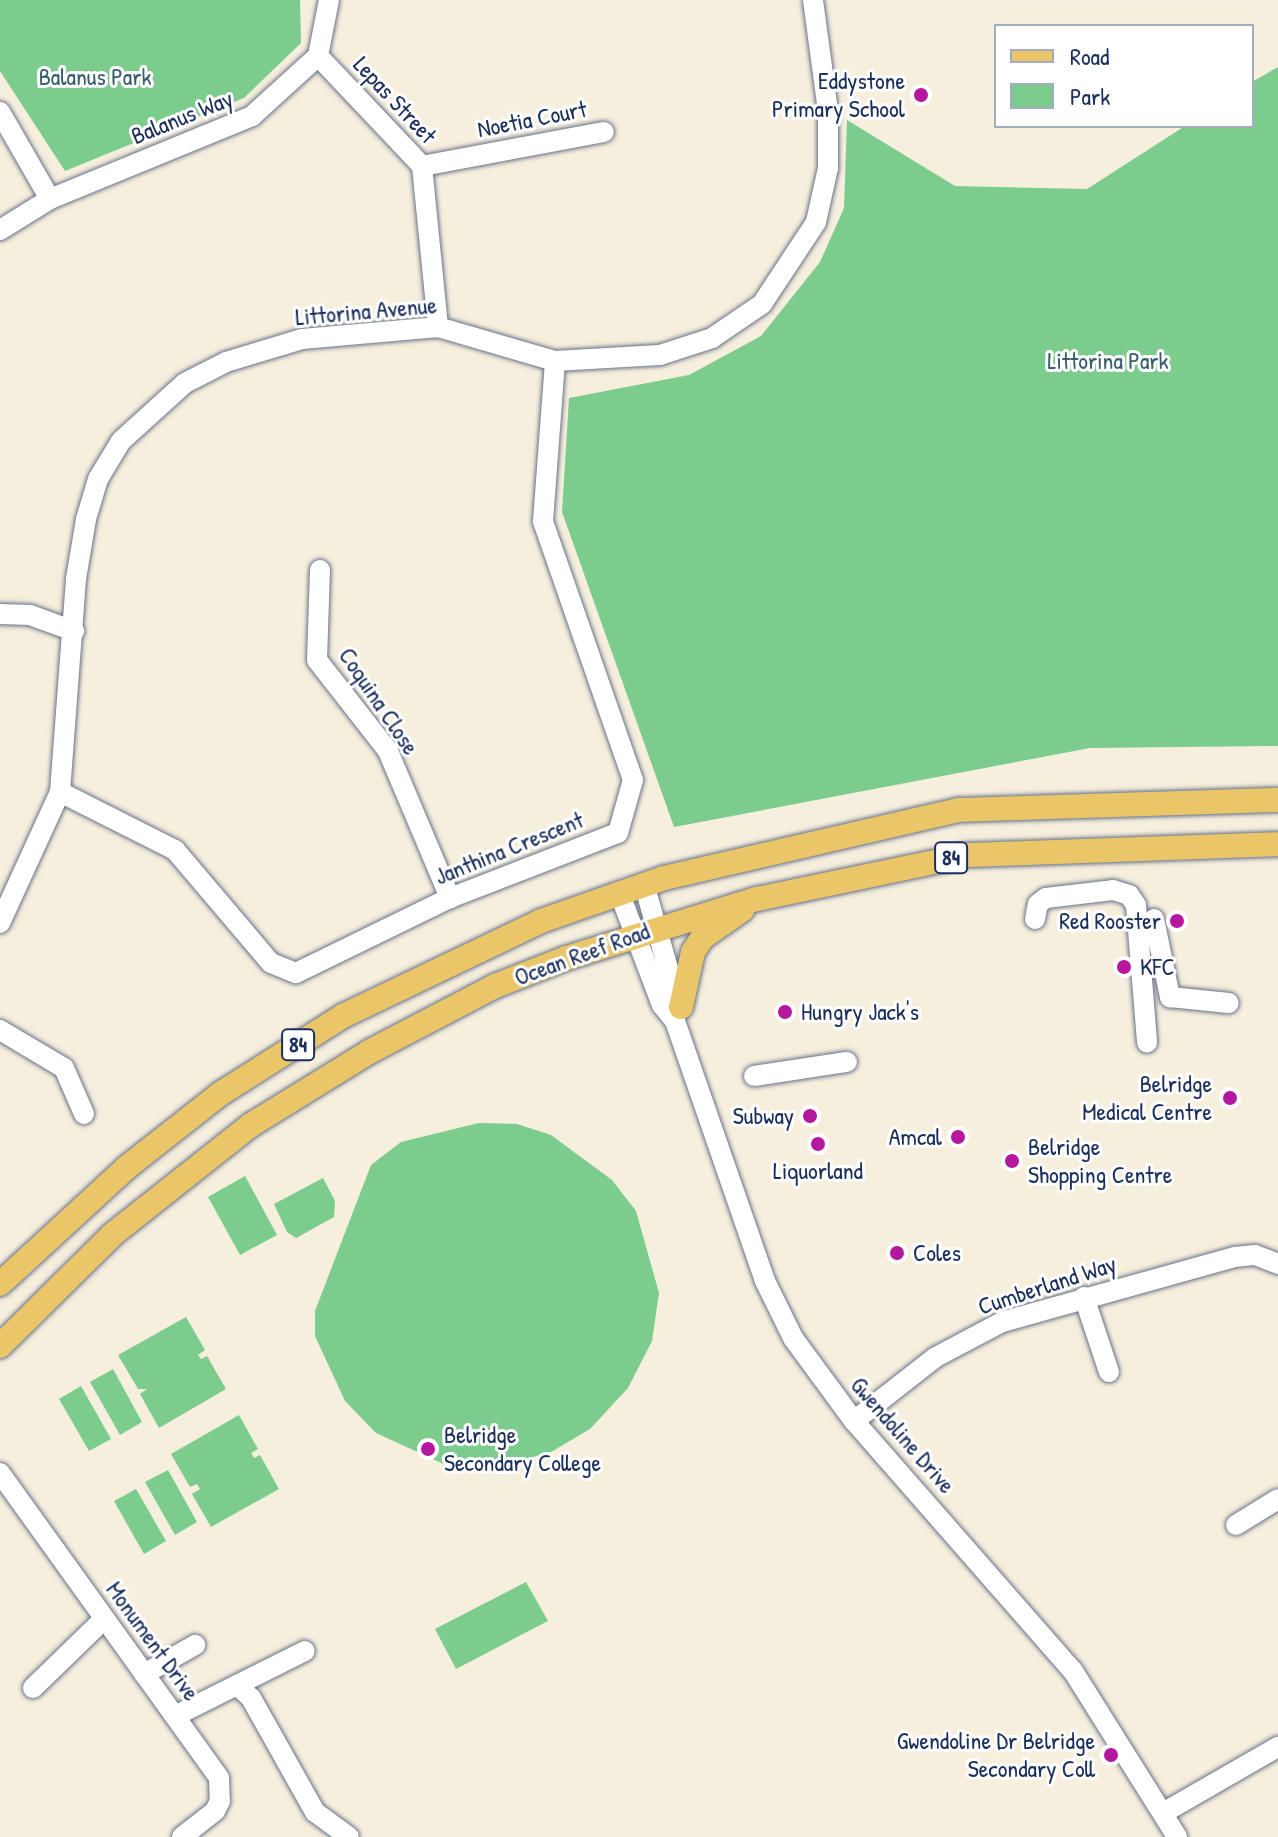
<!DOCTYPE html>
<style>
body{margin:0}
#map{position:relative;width:1278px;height:1837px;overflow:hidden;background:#f6efdd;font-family:"Patrick Hand",sans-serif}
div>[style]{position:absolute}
.green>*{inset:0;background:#7ccc8d}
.roads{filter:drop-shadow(0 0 2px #68728a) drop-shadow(0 0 2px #68728a)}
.minor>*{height:20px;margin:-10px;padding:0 10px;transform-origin:10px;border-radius:10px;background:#fff}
.major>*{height:24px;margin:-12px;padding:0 12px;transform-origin:12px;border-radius:12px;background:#eac669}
.dots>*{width:22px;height:22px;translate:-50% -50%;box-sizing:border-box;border:4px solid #fff;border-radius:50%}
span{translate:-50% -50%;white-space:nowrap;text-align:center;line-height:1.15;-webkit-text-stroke:6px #fff;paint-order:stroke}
.shield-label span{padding:2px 6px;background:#fff;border:2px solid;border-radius:6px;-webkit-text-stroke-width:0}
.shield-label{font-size:22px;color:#1b2f5e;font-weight:700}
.park-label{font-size:24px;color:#385e6c}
.poi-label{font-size:24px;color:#1b2f5e}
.right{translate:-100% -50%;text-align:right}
.left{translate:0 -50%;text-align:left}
.street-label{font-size:24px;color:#1b2f5e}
.legend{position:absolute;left:994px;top:24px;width:260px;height:104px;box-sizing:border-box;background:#fff;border:2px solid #a4acbf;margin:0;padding:10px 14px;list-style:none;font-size:24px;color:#1b2f5e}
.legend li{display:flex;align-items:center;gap:16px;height:40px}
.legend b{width:40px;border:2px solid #a4acbf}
</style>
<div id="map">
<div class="green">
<div style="clip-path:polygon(0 0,300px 0,301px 43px,244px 98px,65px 171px,0 71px)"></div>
<div style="clip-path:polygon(1278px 67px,1278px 746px,1090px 748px,674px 827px,562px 512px,569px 398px,689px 375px,761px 336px,820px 262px,844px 208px,847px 120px,955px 186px,1087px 189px,1185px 126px,1252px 126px,1252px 82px)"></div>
<div style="clip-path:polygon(479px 1123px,517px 1124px,551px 1135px,612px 1180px,636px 1211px,659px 1293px,652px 1341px,628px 1388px,590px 1429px,551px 1452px,497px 1467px,448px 1466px,376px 1433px,345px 1401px,315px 1336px,315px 1311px,371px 1165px,401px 1142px)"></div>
<div style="clip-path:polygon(245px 1176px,277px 1235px,240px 1255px,208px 1197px)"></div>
<div style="clip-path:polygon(323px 1178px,335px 1201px,334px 1217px,296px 1238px,287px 1232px,274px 1204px)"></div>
<div style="clip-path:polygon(186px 1317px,205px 1350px,198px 1355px,201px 1359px,207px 1356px,226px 1389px,159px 1428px,140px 1394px,147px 1389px,138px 1389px,118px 1355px)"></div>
<div style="clip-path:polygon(113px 1369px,142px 1422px,120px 1435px,90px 1382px)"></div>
<div style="clip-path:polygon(81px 1386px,111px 1439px,89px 1451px,59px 1399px)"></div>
<div style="clip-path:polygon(239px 1415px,258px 1449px,251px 1453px,254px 1458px,260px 1455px,279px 1489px,211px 1527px,192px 1494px,200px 1489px,197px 1484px,190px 1487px,171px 1454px)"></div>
<div style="clip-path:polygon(168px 1470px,197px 1522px,175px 1535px,145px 1482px)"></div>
<div style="clip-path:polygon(136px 1489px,166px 1541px,144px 1554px,114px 1501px)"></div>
<div style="clip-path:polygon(526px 1582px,548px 1621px,456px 1669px,435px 1629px)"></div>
</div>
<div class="roads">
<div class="minor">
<div style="left:318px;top:56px;width:151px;rotate:46.6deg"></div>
<div style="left:422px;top:166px;width:162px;rotate:84.3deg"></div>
<div style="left:0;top:112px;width:100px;rotate:60.1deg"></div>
<div style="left:422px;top:166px;width:185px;rotate:-10.6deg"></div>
<div style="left:0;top:230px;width:59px;rotate:-31.8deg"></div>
<div style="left:50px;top:199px;width:218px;rotate:-22.3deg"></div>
<div style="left:252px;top:116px;width:89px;rotate:-42.3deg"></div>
<div style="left:318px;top:56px;width:57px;rotate:-78.9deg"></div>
<div style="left:320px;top:570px;width:90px;rotate:91.9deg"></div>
<div style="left:317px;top:660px;width:115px;rotate:52deg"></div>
<div style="left:388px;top:751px;width:160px;rotate:67.1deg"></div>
<div style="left:0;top:614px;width:30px;rotate:2deg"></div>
<div style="left:30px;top:615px;width:47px;rotate:20deg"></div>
<div style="left:60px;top:792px;width:129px;rotate:26.8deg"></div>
<div style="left:175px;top:850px;width:148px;rotate:49.7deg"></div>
<div style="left:271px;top:963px;width:27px;rotate:22deg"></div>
<div style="left:296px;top:973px;width:171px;rotate:-26deg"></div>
<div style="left:450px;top:898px;width:180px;rotate:-21.2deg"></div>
<div style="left:618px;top:833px;width:55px;rotate:-74.2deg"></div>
<div style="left:633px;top:780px;width:274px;rotate:-109.2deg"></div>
<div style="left:543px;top:521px;width:160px;rotate:-85.7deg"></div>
<div style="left:644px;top:884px;width:131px;rotate:74.1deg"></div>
<div style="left:619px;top:892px;width:121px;rotate:69.2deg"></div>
<div style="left:662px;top:1005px;width:21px;rotate:51deg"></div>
<div style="left:675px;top:1021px;width:275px;rotate:70.9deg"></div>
<div style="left:765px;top:1281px;width:64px;rotate:63.8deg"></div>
<div style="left:793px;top:1338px;width:103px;rotate:53.7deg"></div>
<div style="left:854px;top:1421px;width:332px;rotate:48.8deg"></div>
<div style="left:1073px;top:1671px;width:196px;rotate:57.9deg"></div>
<div style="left:1035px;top:919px;width:15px;rotate:-79deg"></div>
<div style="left:1038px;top:904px;width:10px;rotate:-37deg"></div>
<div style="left:1046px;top:898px;width:67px;rotate:-6.8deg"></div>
<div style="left:1113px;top:890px;width:17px;rotate:17deg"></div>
<div style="left:1129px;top:895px;width:12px;rotate:55deg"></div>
<div style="left:1136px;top:905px;width:138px;rotate:85.4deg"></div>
<div style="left:1154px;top:919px;width:80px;rotate:78.4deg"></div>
<div style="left:1170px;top:997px;width:59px;rotate:5.8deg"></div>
<div style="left:0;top:923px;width:144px;rotate:-65.4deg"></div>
<div style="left:60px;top:792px;width:214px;rotate:-85.7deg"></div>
<div style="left:76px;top:579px;width:61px;rotate:-80.5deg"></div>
<div style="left:86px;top:519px;width:42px;rotate:-73.3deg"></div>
<div style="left:98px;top:479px;width:44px;rotate:-58.8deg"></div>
<div style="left:121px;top:441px;width:86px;rotate:-42.2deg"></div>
<div style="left:185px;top:383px;width:46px;rotate:-27.1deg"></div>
<div style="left:226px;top:362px;width:79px;rotate:-16.8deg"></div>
<div style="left:302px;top:339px;width:137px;rotate:-5deg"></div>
<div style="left:438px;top:327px;width:122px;rotate:16.2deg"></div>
<div style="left:555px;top:361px;width:105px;rotate:-3.3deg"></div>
<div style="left:660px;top:355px;width:55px;rotate:-18.1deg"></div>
<div style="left:712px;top:338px;width:60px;rotate:-34.2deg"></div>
<div style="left:762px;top:304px;width:98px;rotate:-56.6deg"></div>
<div style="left:816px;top:222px;width:55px;rotate:-77.5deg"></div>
<div style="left:828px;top:168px;width:57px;rotate:-90deg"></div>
<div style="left:828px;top:111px;width:112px;rotate:-97.7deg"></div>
<div style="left:0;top:1030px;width:74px;rotate:30.7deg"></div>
<div style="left:64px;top:1068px;width:50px;rotate:66.5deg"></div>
<div style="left:754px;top:1076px;width:94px;rotate:-8.6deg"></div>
<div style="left:1084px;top:1297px;width:79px;rotate:71.6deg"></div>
<div style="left:854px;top:1421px;width:104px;rotate:-38deg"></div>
<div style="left:936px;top:1357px;width:75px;rotate:-27.9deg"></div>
<div style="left:1002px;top:1322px;width:242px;rotate:-15.6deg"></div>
<div style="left:1235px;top:1257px;width:20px;rotate:-6deg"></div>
<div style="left:1255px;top:1255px;width:25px;rotate:21deg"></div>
<div style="left:0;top:1473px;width:375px;rotate:54.3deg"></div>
<div style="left:219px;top:1778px;width:23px;rotate:88deg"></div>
<div style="left:220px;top:1801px;width:11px;rotate:117deg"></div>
<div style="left:215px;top:1811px;width:42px;rotate:141.8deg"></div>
<div style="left:1236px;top:1525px;width:49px;rotate:-31.8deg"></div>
<div style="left:144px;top:1674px;width:59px;rotate:-29.6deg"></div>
<div style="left:237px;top:1685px;width:19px;rotate:43deg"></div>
<div style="left:251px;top:1698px;width:131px;rotate:60.7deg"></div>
<div style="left:315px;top:1812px;width:42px;rotate:36.3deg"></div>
<div style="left:33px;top:1688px;width:99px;rotate:-44.2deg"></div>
<div style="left:175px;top:1716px;width:145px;rotate:-26.6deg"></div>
<div style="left:1163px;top:1813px;width:133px;rotate:-29.9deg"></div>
</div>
<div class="major">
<div style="left:681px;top:1007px;width:56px;rotate:-77.7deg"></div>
<div style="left:693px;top:952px;width:17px;rotate:-57deg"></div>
<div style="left:702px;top:938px;width:49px;rotate:-35deg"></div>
<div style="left:0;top:1284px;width:171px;rotate:-42.6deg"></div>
<div style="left:126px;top:1168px;width:120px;rotate:-38.2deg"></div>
<div style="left:220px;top:1094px;width:146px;rotate:-32.4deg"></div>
<div style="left:343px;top:1016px;width:220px;rotate:-25.6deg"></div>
<div style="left:541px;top:921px;width:130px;rotate:-19.3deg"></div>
<div style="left:664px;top:878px;width:302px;rotate:-13deg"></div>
<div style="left:958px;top:810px;width:320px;rotate:-1.8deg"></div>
<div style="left:0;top:1346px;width:158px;rotate:-44.7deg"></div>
<div style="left:112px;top:1235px;width:177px;rotate:-38.4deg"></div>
<div style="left:251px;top:1125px;width:139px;rotate:-31.7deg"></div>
<div style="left:369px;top:1052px;width:142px;rotate:-27.6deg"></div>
<div style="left:495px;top:986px;width:77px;rotate:-21.3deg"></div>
<div style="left:567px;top:958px;width:199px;rotate:-17.3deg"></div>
<div style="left:757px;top:899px;width:216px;rotate:-11.8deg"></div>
<div style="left:968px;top:855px;width:310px;rotate:-2deg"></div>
</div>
</div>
<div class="dots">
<div style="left:921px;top:95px;background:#b5179e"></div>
<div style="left:1177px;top:921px;background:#b5179e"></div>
<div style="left:1124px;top:967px;background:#b5179e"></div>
<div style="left:785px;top:1012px;background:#b5179e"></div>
<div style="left:1230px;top:1098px;background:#b5179e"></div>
<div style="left:810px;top:1116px;background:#b5179e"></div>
<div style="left:958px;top:1137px;background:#b5179e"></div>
<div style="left:818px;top:1144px;background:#b5179e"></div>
<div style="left:1012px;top:1161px;background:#b5179e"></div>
<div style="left:897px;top:1253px;background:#b5179e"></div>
<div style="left:428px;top:1449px;background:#b5179e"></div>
<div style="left:1111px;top:1755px;background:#b5179e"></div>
</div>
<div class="shield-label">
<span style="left:951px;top:858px">84</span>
<span style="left:298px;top:1045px">84</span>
</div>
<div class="park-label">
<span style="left:95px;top:77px">Balanus Park</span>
<span style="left:1108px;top:361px">Littorina Park</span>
</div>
<div class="poi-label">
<span class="right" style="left:905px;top:95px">Eddystone<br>Primary School</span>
<span class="right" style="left:1161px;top:921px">Red Rooster</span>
<span class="left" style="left:1140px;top:967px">KFC</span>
<span class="left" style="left:801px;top:1012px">Hungry Jack's</span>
<span class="right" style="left:1212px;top:1098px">Belridge<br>Medical Centre</span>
<span class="right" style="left:794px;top:1116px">Subway</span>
<span class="right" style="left:942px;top:1137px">Amcal</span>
<span class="left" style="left:1028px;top:1161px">Belridge<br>Shopping Centre</span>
<span style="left:818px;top:1171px">Liquorland</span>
<span class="left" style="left:913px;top:1253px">Coles</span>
<span class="left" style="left:444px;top:1449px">Belridge<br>Secondary College</span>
<span class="right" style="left:1095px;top:1755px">Gwendoline Dr Belridge<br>Secondary Coll</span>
</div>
<div class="street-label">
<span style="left:395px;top:100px;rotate:47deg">Lepas Street</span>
<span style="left:182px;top:117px;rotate:-22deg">Balanus Way</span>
<span style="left:532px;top:119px;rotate:-11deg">Noetia Court</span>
<span style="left:366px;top:311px;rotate:-5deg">Littorina Avenue</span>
<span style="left:379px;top:701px;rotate:56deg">Coquina Close</span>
<span style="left:509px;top:848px;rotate:-22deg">Janthina Crescent</span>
<span style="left:582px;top:954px;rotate:-20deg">Ocean Reef Road</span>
<span style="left:1047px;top:1285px;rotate:-18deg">Cumberland Way</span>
<span style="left:903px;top:1435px;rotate:49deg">Gwendoline Drive</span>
<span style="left:153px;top:1641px;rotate:54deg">Monument Drive</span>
</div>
<ul class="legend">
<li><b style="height:10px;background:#eac669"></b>Road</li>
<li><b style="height:22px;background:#7ccc8d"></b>Park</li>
</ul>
</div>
